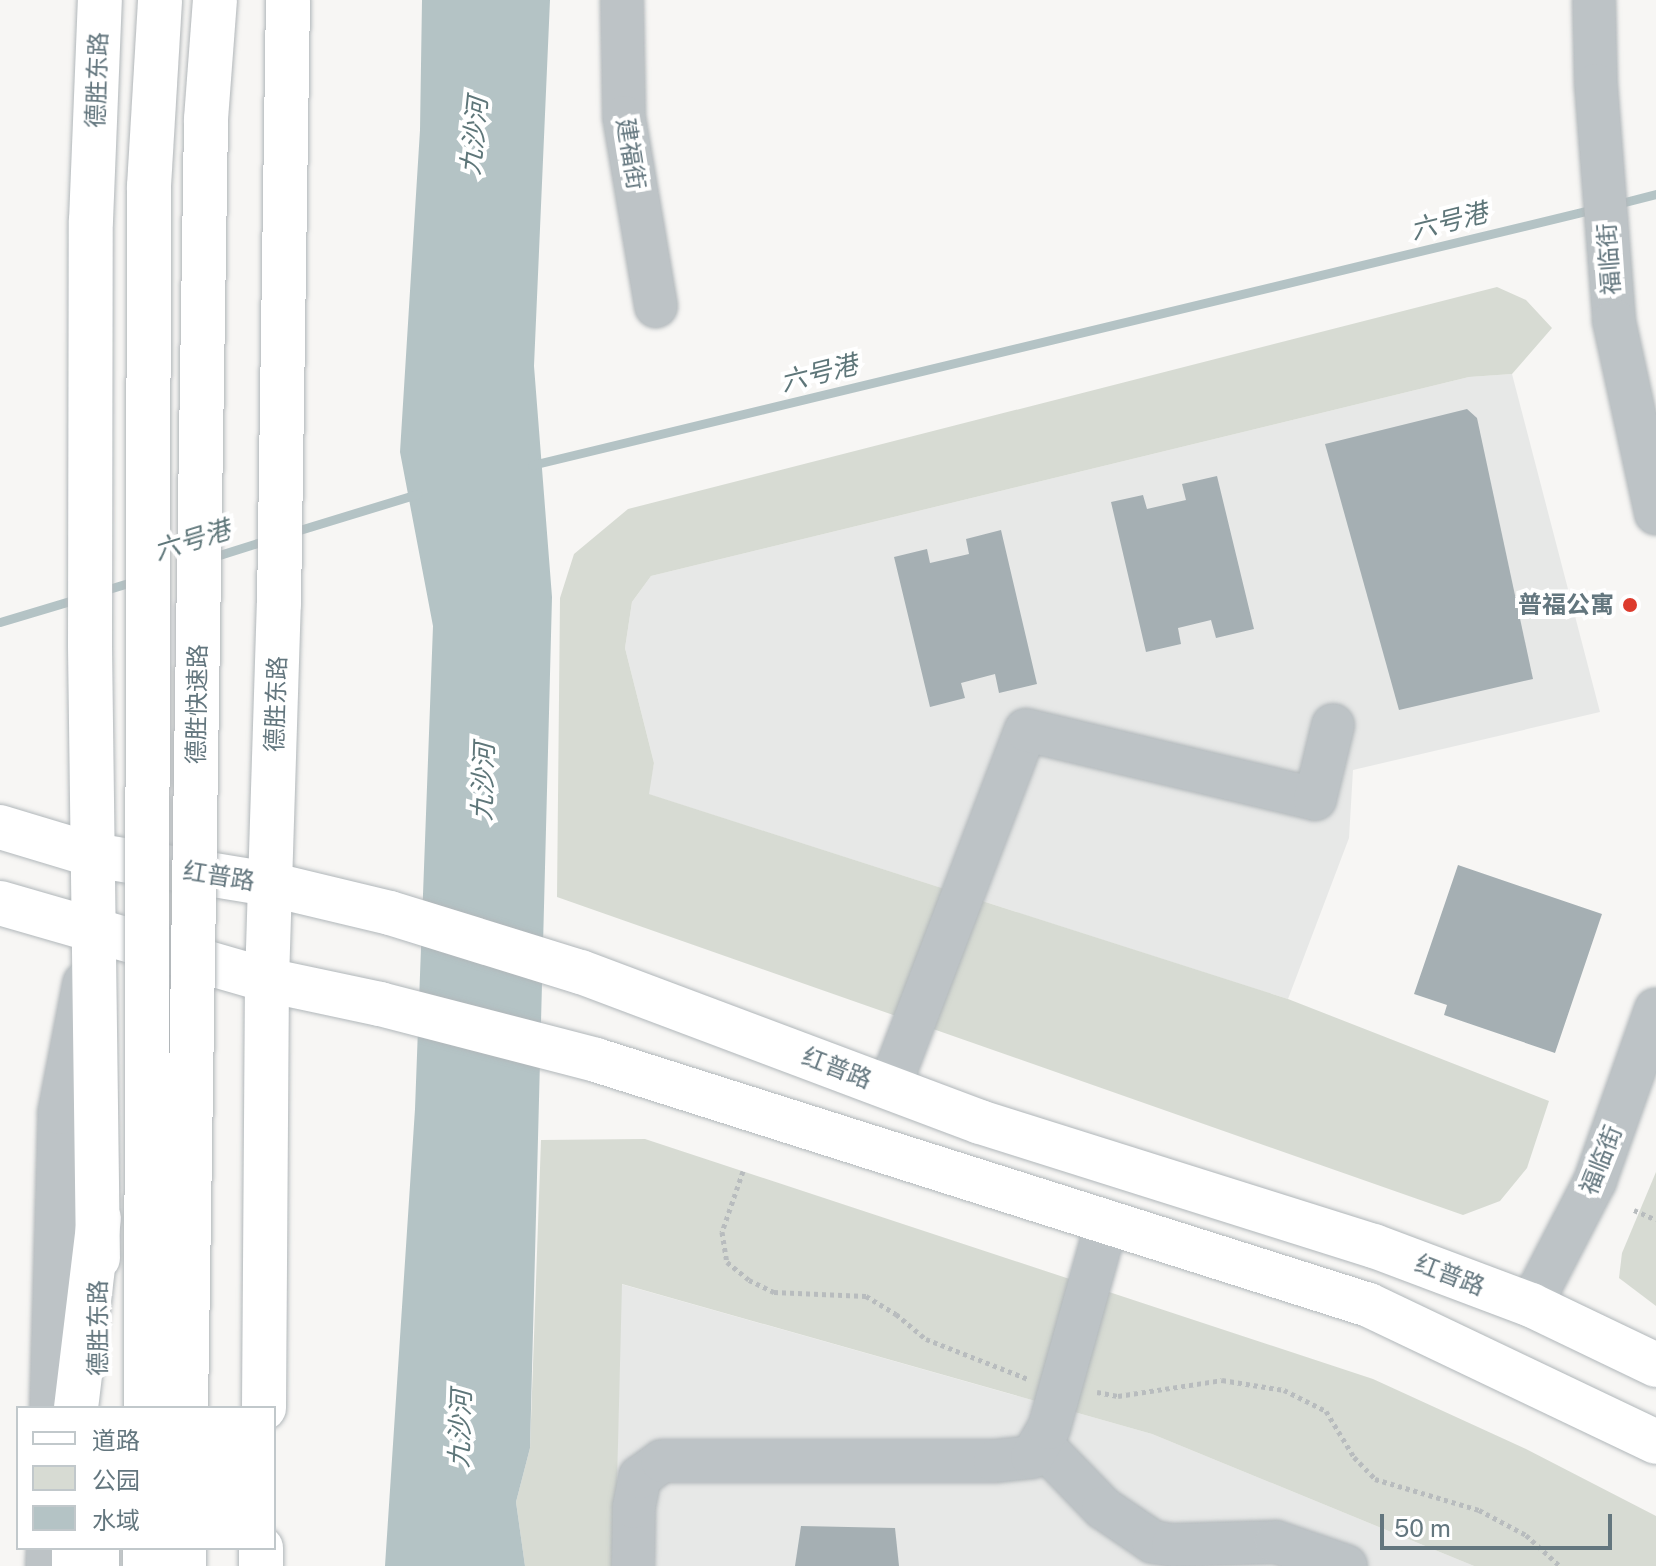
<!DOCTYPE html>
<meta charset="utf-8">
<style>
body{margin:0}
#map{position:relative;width:1656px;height:1566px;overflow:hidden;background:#f7f6f4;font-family:"Public Sans","Noto Sans SC",sans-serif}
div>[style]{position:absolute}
.built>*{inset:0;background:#e7e8e7}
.green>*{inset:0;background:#d7dbd3}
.water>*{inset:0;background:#b4c3c5}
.stream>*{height:9px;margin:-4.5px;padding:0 4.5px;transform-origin:4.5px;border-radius:4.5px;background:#b4c3c5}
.building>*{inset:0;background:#a5afb3}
.path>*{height:5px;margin-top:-2.5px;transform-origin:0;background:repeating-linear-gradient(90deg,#b8bcbe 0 4px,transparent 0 8px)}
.roads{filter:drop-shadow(0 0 2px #b1b7ba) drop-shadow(0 0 2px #b1b7ba)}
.minor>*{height:42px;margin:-21px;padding:0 21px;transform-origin:21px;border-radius:21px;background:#bdc3c6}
.major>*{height:44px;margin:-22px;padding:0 22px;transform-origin:22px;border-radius:22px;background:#fff}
.highway>*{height:44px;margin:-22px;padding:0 22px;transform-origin:22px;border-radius:22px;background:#fff}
.bridges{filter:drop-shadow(0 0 2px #b1b6b9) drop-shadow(0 0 2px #b1b6b9)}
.highway-bridge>*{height:44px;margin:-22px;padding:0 22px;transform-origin:22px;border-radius:22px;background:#fff}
.dots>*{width:22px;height:22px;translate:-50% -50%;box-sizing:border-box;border:4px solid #fff;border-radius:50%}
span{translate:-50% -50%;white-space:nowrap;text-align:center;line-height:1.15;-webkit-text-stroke:8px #fff;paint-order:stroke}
.street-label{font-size:24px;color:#63767e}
.poi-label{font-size:24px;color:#63767e;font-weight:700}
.right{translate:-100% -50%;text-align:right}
.water-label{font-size:26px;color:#5e7679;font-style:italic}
.legend{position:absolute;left:16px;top:1406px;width:260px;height:144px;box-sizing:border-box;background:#fff;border:2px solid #c1c8cb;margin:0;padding:10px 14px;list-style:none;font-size:24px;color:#63767e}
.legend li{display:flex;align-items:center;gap:16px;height:40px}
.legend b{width:40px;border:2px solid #c1c8cb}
.scale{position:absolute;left:1380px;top:1514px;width:232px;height:36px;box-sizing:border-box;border:4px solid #63767e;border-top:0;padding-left:10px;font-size:24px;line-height:28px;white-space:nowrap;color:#63767e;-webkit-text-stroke:6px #fff;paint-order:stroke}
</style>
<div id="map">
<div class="built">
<div style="clip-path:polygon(1512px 374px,1600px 712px,1353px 770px,1349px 838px,1288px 999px,648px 794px,654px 763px,625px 648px,632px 602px,651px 576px,1469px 377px)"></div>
<div style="clip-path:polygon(621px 1284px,1152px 1434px,1474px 1566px,615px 1566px)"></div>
</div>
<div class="green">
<div style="clip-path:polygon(1497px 287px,1526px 300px,1552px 328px,1512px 374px,1469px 377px,651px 576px,632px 602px,625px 648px,654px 763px,649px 794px,1288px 999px,1549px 1101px,1527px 1168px,1500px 1201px,1463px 1215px,557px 897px,560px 598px,574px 554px,628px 509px)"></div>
<div style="clip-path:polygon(645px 1139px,1373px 1379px,1526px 1449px,1656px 1516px,1656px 1566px,1474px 1566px,1152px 1434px,622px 1284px,615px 1566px,525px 1566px,516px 1502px,530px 1448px,541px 1140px)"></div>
<div style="clip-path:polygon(1656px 1172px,1656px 1306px,1619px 1278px,1622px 1253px)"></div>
</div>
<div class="water">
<div style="clip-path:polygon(422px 0,550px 0,534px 366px,552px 597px,530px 1448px,516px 1502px,525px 1566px,385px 1566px,415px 1109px,433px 626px,400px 452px,420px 130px)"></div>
</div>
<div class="stream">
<div style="left:1617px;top:204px;width:40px;rotate:-14.4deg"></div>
<div style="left:532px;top:465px;width:1092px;rotate:-13.55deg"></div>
<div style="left:293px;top:532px;width:130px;rotate:-17deg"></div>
<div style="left:213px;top:557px;width:57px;rotate:-17.5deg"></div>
<div style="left:102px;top:591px;width:37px;rotate:-17deg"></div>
<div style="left:0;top:622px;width:84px;rotate:-16.7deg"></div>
</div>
<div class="building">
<div style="clip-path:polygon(1467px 409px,1477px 418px,1533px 679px,1399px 710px,1325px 444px)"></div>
<div style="clip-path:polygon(1217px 476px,1254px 629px,1216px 638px,1211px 620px,1178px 628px,1181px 644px,1146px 652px,1111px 502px,1143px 495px,1147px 509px,1186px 500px,1182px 484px)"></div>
<div style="clip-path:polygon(1001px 530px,1037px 684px,999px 693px,995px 674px,961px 683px,965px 698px,930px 707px,894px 557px,927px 549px,930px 563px,969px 554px,966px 539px)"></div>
<div style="clip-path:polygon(1458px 865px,1602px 914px,1555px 1053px,1444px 1015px,1447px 1005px,1414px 994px)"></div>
<div style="clip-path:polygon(801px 1526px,895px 1528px,899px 1566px,795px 1566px)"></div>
</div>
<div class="path">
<div style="left:743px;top:1171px;width:65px;rotate:109deg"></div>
<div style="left:722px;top:1232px;width:30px;rotate:81deg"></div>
<div style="left:727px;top:1262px;width:28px;rotate:39deg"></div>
<div style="left:749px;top:1280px;width:28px;rotate:26deg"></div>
<div style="left:774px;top:1292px;width:92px;rotate:2.5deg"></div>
<div style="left:866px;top:1296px;width:35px;rotate:31deg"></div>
<div style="left:896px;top:1314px;width:39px;rotate:40deg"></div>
<div style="left:926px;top:1339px;width:110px;rotate:21.4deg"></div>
<div style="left:1634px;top:1210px;width:24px;rotate:24deg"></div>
<div style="left:1097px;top:1392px;width:21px;rotate:11deg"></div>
<div style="left:1118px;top:1396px;width:105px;rotate:-8.7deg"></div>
<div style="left:1222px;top:1380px;width:63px;rotate:9.2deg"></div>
<div style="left:1284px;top:1390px;width:47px;rotate:26.6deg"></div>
<div style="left:1326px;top:1411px;width:54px;rotate:58.7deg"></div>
<div style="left:1354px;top:1457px;width:30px;rotate:46deg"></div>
<div style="left:1375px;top:1479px;width:109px;rotate:16.6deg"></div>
<div style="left:1479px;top:1510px;width:53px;rotate:28deg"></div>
<div style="left:1526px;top:1535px;width:46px;rotate:42.4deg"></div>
</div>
<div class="roads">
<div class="minor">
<div style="left:622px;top:0;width:117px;rotate:89deg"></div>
<div style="left:624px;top:117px;width:192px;rotate:80.4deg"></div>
<div style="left:1594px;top:0;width:85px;rotate:88.7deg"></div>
<div style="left:1596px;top:85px;width:237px;rotate:85.6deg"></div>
<div style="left:1614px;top:321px;width:197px;rotate:77.7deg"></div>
<div style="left:889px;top:1088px;width:383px;rotate:-69.1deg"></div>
<div style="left:1026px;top:730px;width:297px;rotate:13.4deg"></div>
<div style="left:1315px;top:799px;width:76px;rotate:-76.3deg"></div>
<div style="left:1531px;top:1305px;width:140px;rotate:-62.7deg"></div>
<div style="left:1595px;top:1181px;width:182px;rotate:-70.5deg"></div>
<div style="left:51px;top:1408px;width:295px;rotate:-88.4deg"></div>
<div style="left:59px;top:1113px;width:132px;rotate:-79.1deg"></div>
<div style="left:1040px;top:1443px;width:91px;rotate:45.9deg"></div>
<div style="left:1103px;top:1508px;width:60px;rotate:34.2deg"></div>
<div style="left:1153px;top:1542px;width:20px;rotate:9deg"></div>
<div style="left:1173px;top:1545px;width:103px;rotate:-1.7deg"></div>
<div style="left:1276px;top:1542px;width:74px;rotate:18.9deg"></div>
<div style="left:47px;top:1566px;width:18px;rotate:-87deg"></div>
<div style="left:633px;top:1566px;width:59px;rotate:-89deg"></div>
<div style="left:634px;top:1507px;width:31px;rotate:-79deg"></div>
<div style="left:640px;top:1477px;width:27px;rotate:-36deg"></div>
<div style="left:662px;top:1461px;width:333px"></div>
<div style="left:995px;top:1461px;width:37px;rotate:-6deg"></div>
<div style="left:1032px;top:1457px;width:34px;rotate:-60deg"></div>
<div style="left:1049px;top:1428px;width:214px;rotate:-74.3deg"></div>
</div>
<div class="major">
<div style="left:0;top:827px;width:97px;rotate:16.8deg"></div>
<div style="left:93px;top:855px;width:178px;rotate:9.4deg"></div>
<div style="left:269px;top:884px;width:124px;rotate:13.5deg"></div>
<div style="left:390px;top:913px;width:200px;rotate:17.2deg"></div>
<div style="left:581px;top:972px;width:426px;rotate:20.6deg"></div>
<div style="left:980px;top:1122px;width:413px;rotate:17.5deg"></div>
<div style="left:1374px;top:1246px;width:168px;rotate:20.6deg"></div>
<div style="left:1531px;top:1305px;width:139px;rotate:25.6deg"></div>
<div style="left:0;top:903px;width:278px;rotate:16.1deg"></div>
<div style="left:267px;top:980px;width:116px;rotate:12deg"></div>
<div style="left:380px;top:1004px;width:223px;rotate:14.5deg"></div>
<div style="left:596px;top:1060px;width:811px;rotate:17.59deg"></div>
<div style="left:1369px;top:1305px;width:318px;rotate:25.5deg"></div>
<div style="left:98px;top:1258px;width:614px;rotate:-90.75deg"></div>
<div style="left:90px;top:644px;width:423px;rotate:-89.9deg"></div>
<div style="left:91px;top:221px;width:221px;rotate:-87.7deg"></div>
<div style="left:264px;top:1408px;width:428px;rotate:-89.6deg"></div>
<div style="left:267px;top:980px;width:376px;rotate:-88.2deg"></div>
<div style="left:279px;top:604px;width:604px;rotate:-89.15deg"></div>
<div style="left:97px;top:1566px;width:18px;rotate:-90deg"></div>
</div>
<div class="highway">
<div style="left:76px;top:1408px;width:191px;rotate:-83.1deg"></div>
<div style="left:74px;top:1566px;width:18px;rotate:-90deg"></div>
<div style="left:145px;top:1566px;width:18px;rotate:-90deg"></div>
<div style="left:184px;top:1566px;width:18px;rotate:-90deg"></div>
<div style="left:261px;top:1566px;width:18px;rotate:-90deg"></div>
</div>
</div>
<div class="bridges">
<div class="highway-bridge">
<div style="left:146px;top:1408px;width:1222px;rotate:-89.86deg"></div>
<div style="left:149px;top:186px;width:186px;rotate:-86.6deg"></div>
<div style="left:186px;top:1408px;width:1289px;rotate:-89.11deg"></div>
<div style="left:206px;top:119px;width:119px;rotate:-85.7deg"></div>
</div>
</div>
<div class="dots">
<div style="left:1630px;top:605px;background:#dd3b2d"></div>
</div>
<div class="street-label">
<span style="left:97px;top:80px;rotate:-88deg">德胜东路</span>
<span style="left:631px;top:154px;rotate:81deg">建福街</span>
<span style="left:1609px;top:259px;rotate:-94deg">福临街</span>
<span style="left:197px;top:704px;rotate:-89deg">德胜快速路</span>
<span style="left:276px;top:704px;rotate:-88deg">德胜东路</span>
<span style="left:219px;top:876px;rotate:9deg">红普路</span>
<span style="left:837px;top:1068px;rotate:21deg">红普路</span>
<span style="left:1601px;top:1160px;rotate:-68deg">福临街</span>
<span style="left:1450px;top:1275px;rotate:21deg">红普路</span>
<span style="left:98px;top:1328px;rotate:-90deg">德胜东路</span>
</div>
<div class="poi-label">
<span class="right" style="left:1614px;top:605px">普福公寓</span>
</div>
<div class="water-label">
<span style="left:474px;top:136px;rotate:-84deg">九沙河</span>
<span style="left:1449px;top:221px;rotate:-14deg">六号港</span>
<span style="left:819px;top:373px;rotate:-14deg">六号港</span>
<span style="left:192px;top:540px;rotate:-17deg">六号港</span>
<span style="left:483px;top:782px;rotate:-88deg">九沙河</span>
<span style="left:460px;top:1429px;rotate:-88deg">九沙河</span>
</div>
<ul class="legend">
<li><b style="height:10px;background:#fff"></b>道路</li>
<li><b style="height:22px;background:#d7dbd3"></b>公园</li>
<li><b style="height:22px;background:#b4c3c5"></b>水域</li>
</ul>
<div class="scale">50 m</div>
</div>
